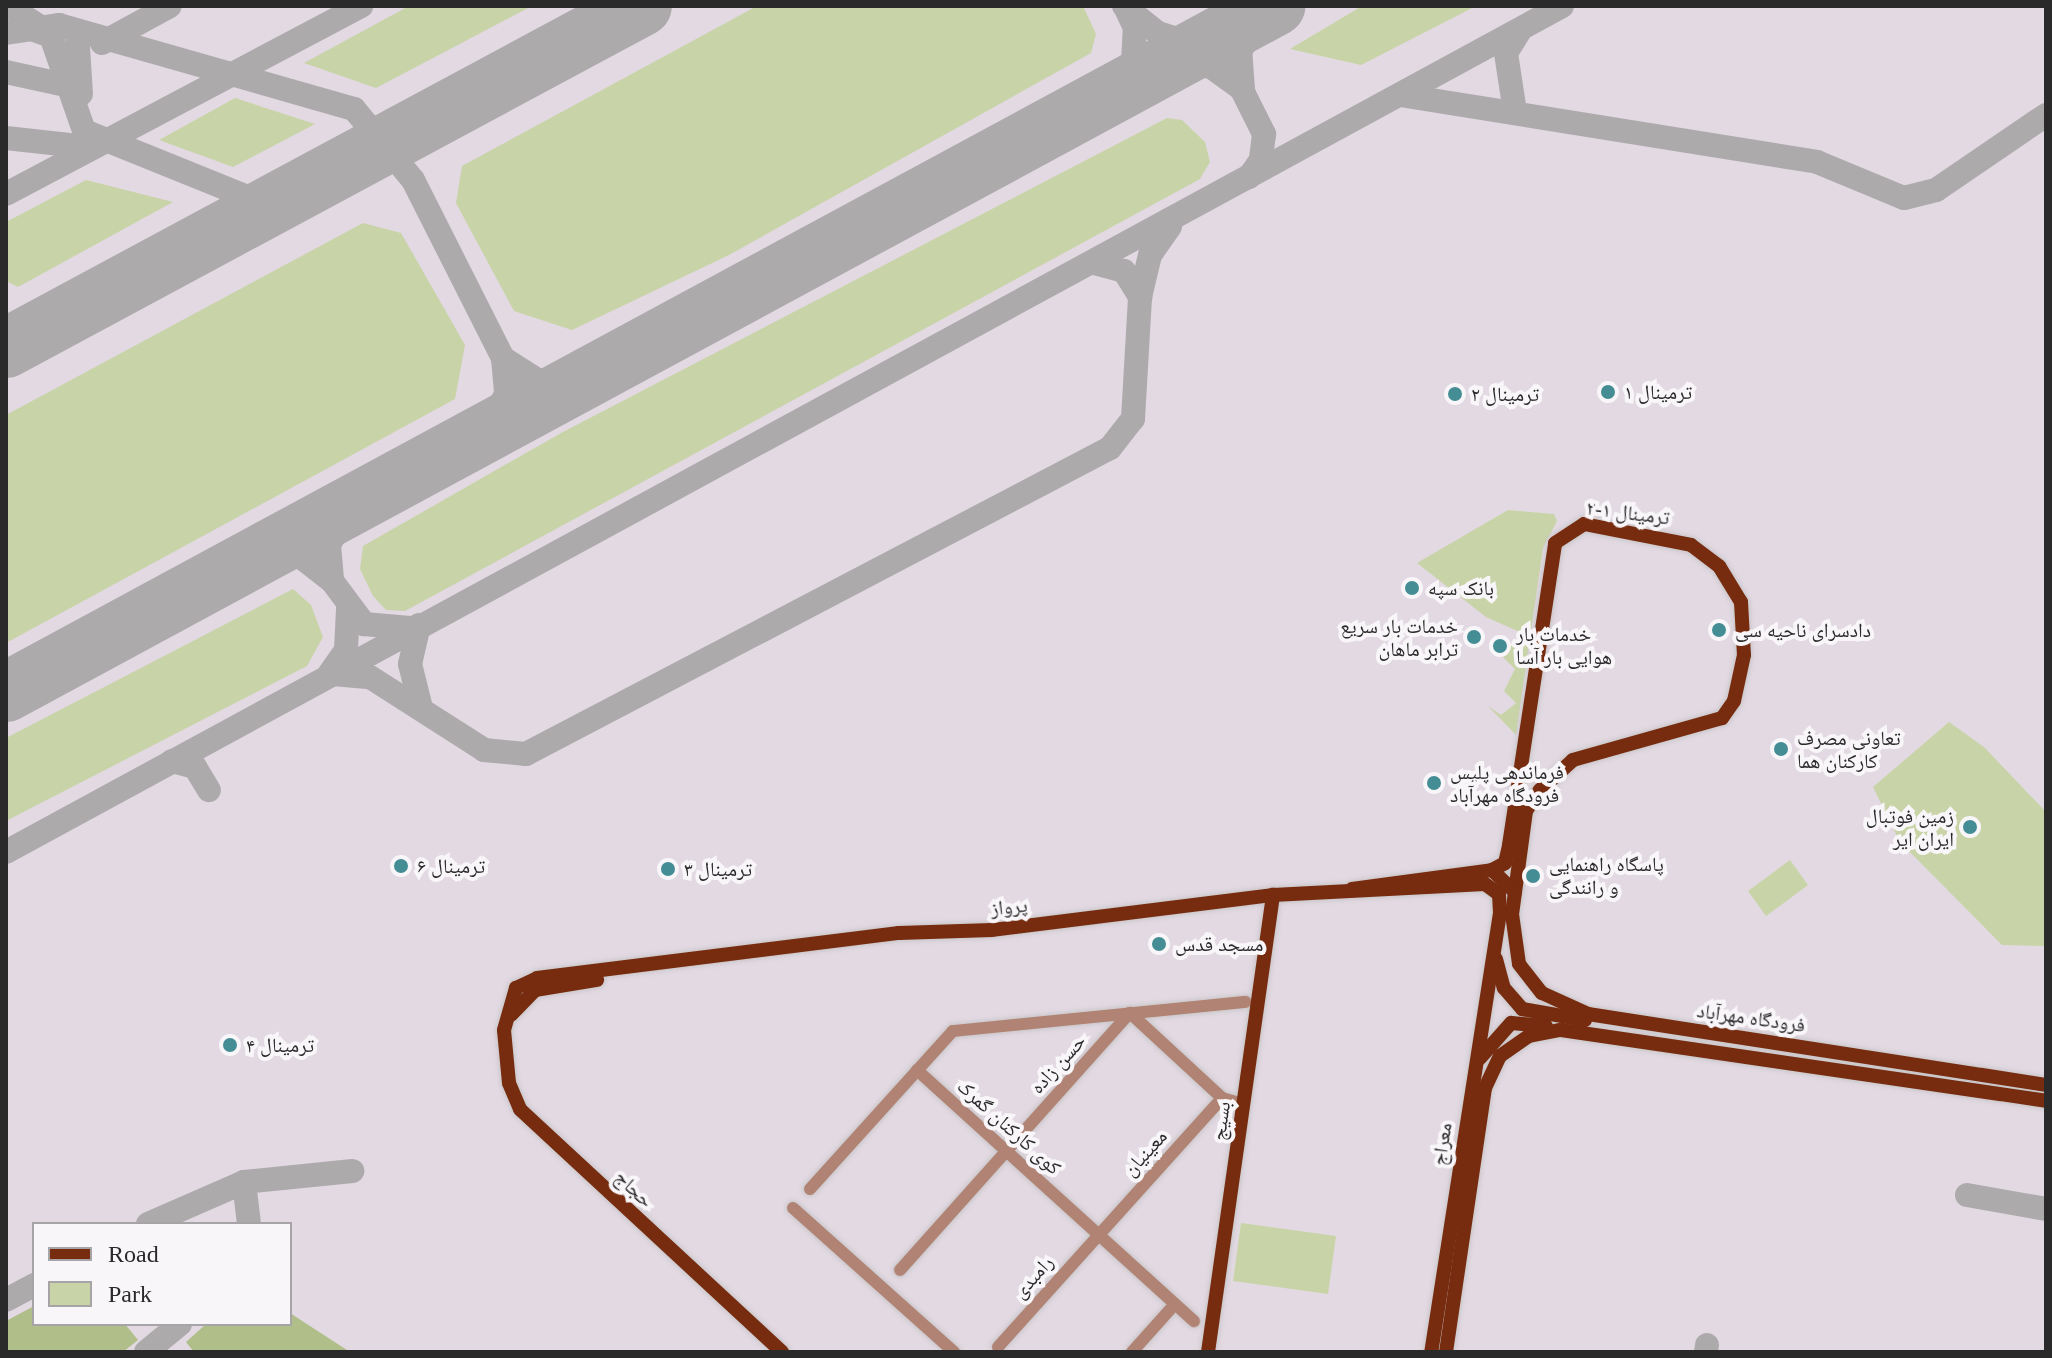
<!DOCTYPE html>
<meta charset="utf-8">
<style>
body{margin:0}
#map{position:relative;width:2052px;height:1358px;overflow:hidden;background:#ece8eb;font-family:"Times New Roman","Noto Naskh Arabic",serif}
div>[style]{position:absolute}
.built>*{inset:0;background:#e2d9e2}
.green>*{inset:0;background:#c8d4a7}
.forest>*{inset:0;background:#b0be8a}
.taxiway>*{height:24px;margin:-12px;padding:0 12px;transform-origin:12px;border-radius:12px;background:#adaaac}
.runway>*{height:60px;margin:-30px;padding:0 30px;transform-origin:30px;border-radius:30px;background:#adaaac}
.roads{filter:drop-shadow(0 0 2px #c9c6c8) drop-shadow(0 0 2px #c9c6c8)}
.minor>*{height:12px;margin:-6px;padding:0 6px;transform-origin:6px;border-radius:6px;background:#b08374}
.major>*{height:14px;margin:-7px;padding:0 7px;transform-origin:7px;border-radius:7px;background:#772c0f}
.dots>*{width:22px;height:22px;translate:-50% -50%;box-sizing:border-box;border:4px solid #f9f6f9;border-radius:50%}
span{translate:-50% -50%;white-space:nowrap;text-align:center;line-height:1.15;-webkit-text-stroke:8px #f9f6f9;paint-order:stroke}
.poi-label{font-size:20px;color:#2b2a2b}
.left{translate:0 -50%;text-align:left}
.right{translate:-100% -50%;text-align:right}
.street-label{font-size:20px;color:#2b2a2b}
.frame{position:absolute;inset:0;border:8px solid #2b2a2b;pointer-events:none}
.legend{position:absolute;left:32px;top:1222px;width:260px;height:104px;box-sizing:border-box;background:#f9f6f9;border:2px solid #a7a4a7;margin:0;padding:10px 14px;list-style:none;font-size:24px;color:#2b2a2b}
.legend li{display:flex;align-items:center;gap:16px;height:40px}
.legend b{width:40px;border:2px solid #a7a4a7}
</style>
<div id="map">
<div class="built">
<div style="clip-path:polygon(evenodd,6px 6px,2046px 6px,2046px 1352px,6px 1352px,6px 6px,34px 1224px,290px 1224px,290px 1324px,34px 1324px,34px 1224px)"></div>
</div>
<div class="green">
<div style="clip-path:polygon(409px 6px,532px 6px,376px 88px,304px 63px)"></div>
<div style="clip-path:polygon(757px 6px,1083px 6px,1096px 34px,1091px 53px,729px 255px,572px 330px,514px 311px,456px 203px,462px 166px)"></div>
<div style="clip-path:polygon(1362px 6px,1476px 6px,1361px 65px,1290px 49px)"></div>
<div style="clip-path:polygon(235px 98px,315px 124px,233px 167px,159px 140px)"></div>
<div style="clip-path:polygon(1167px 118px,1182px 120px,1205px 142px,1210px 162px,1200px 179px,405px 611px,386px 610px,373px 596px,360px 569px,363px 546px,561px 433px)"></div>
<div style="clip-path:polygon(86px 180px,173px 202px,18px 287px,6px 281px,6px 222px)"></div>
<div style="clip-path:polygon(363px 223px,401px 233px,465px 345px,455px 399px,6px 643px,6px 415px)"></div>
<div style="clip-path:polygon(1508px 510px,1554px 514px,1557px 521px,1543px 548px,1516px 735px,1488px 706px,1501px 715px,1516px 703px,1504px 691px,1515px 669px,1502px 656px,1522px 633px,1486px 617px,1417px 563px)"></div>
<div style="clip-path:polygon(293px 589px,311px 605px,323px 637px,307px 666px,6px 821px,6px 738px)"></div>
<div style="clip-path:polygon(1949px 722px,1984px 747px,2046px 812px,2046px 946px,2002px 945px,1900px 842px,1873px 787px)"></div>
<div style="clip-path:polygon(1790px 860px,1808px 885px,1766px 916px,1748px 891px)"></div>
<div style="clip-path:polygon(1241px 1223px,1336px 1236px,1328px 1294px,1233px 1281px)"></div>
</div>
<div class="forest">
<div style="clip-path:polygon(34px 1306px,34px 1324px,125px 1324px,138px 1340px,123px 1352px,6px 1352px,6px 1321px)"></div>
<div style="clip-path:polygon(290px 1313px,350px 1352px,194px 1352px,186px 1342px,206px 1324px,290px 1324px)"></div>
</div>
<div class="taxiway">
<div style="left:8px;top:6px;width:48px;rotate:33deg"></div>
<div style="left:1124px;top:6px;width:43px;rotate:38.5deg"></div>
<div style="left:1158px;top:33px;width:57px;rotate:17.5deg"></div>
<div style="left:1212px;top:50px;width:28px;rotate:45deg"></div>
<div style="left:1232px;top:70px;width:72px;rotate:63.4deg"></div>
<div style="left:1264px;top:134px;width:26px;rotate:97deg"></div>
<div style="left:1261px;top:160px;width:21px;rotate:125deg"></div>
<div style="left:31px;top:29px;width:21px;rotate:19deg"></div>
<div style="left:51px;top:36px;width:101px;rotate:70.8deg"></div>
<div style="left:84px;top:131px;width:201px;rotate:22deg"></div>
<div style="left:77px;top:31px;width:63px;rotate:86.4deg"></div>
<div style="left:6px;top:33px;width:54px;rotate:-8.6deg"></div>
<div style="left:59px;top:25px;width:307px;rotate:15.9deg"></div>
<div style="left:354px;top:109px;width:92px;rotate:50.3deg"></div>
<div style="left:413px;top:180px;width:199px;rotate:63.2deg"></div>
<div style="left:503px;top:358px;width:36px;rotate:85deg"></div>
<div style="left:506px;top:394px;width:39px;rotate:117deg"></div>
<div style="left:102px;top:43px;width:77px;rotate:-28.6deg"></div>
<div style="left:1161px;top:68px;width:49px;rotate:-2.3deg"></div>
<div style="left:1210px;top:66px;width:41px;rotate:36deg"></div>
<div style="left:1243px;top:90px;width:39px;rotate:-94deg"></div>
<div style="left:1240px;top:51px;width:48px;rotate:-56deg"></div>
<div style="left:6px;top:72px;width:75px;rotate:12.4deg"></div>
<div style="left:1109px;top:95px;width:41px;rotate:-54deg"></div>
<div style="left:1133px;top:62px;width:34px;rotate:-87deg"></div>
<div style="left:1135px;top:28px;width:21px;rotate:-115deg"></div>
<div style="left:1400px;top:95px;width:422px;rotate:9.1deg"></div>
<div style="left:1817px;top:162px;width:94px;rotate:22.5deg"></div>
<div style="left:1904px;top:198px;width:33px;rotate:-14deg"></div>
<div style="left:1936px;top:190px;width:133px;rotate:-34.3deg"></div>
<div style="left:1515px;top:112px;width:60px;rotate:-98.7deg"></div>
<div style="left:1506px;top:53px;width:28px;rotate:-58deg"></div>
<div style="left:6px;top:138px;width:82px;rotate:6.3deg"></div>
<div style="left:6px;top:194px;width:402px;rotate:-27.9deg"></div>
<div style="left:1094px;top:263px;width:31px;rotate:15deg"></div>
<div style="left:1124px;top:271px;width:31px;rotate:58deg"></div>
<div style="left:503px;top:358px;width:46px;rotate:32.7deg"></div>
<div style="left:542px;top:383px;width:31px"></div>
<div style="left:352px;top:504px;width:47px;rotate:119.3deg"></div>
<div style="left:329px;top:545px;width:36px;rotate:85deg"></div>
<div style="left:332px;top:581px;width:54px;rotate:53.3deg"></div>
<div style="left:364px;top:624px;width:46px;rotate:5deg"></div>
<div style="left:258px;top:556px;width:43px;rotate:1.3deg"></div>
<div style="left:301px;top:557px;width:39px;rotate:38deg"></div>
<div style="left:419px;top:625px;width:40px;rotate:103deg"></div>
<div style="left:410px;top:664px;width:45px;rotate:76deg"></div>
<div style="left:330px;top:673px;width:28px;rotate:-55deg"></div>
<div style="left:346px;top:650px;width:41px;rotate:-87.2deg"></div>
<div style="left:333px;top:674px;width:37px;rotate:5deg"></div>
<div style="left:370px;top:677px;width:135px;rotate:32.6deg"></div>
<div style="left:484px;top:750px;width:42px;rotate:5.4deg"></div>
<div style="left:526px;top:754px;width:659px;rotate:-27.65deg"></div>
<div style="left:1110px;top:448px;width:37px;rotate:-52deg"></div>
<div style="left:1133px;top:419px;width:122px;rotate:-86.7deg"></div>
<div style="left:1140px;top:297px;width:43px;rotate:-76.6deg"></div>
<div style="left:1150px;top:255px;width:35px;rotate:-55deg"></div>
<div style="left:172px;top:761px;width:24px;rotate:15deg"></div>
<div style="left:195px;top:767px;width:27px;rotate:59deg"></div>
<div style="left:6px;top:852px;width:1771px;rotate:-28.53deg"></div>
<div style="left:244px;top:1182px;width:42px;rotate:83.2deg"></div>
<div style="left:1967px;top:1195px;width:80px;rotate:10deg"></div>
<div style="left:148px;top:1224px;width:105px;rotate:-23.6deg"></div>
<div style="left:244px;top:1182px;width:109px;rotate:-5.8deg"></div>
<div style="left:6px;top:1300px;width:32px;rotate:-28deg"></div>
<div style="left:146px;top:1352px;width:44px;rotate:-39.5deg"></div>
<div style="left:1706px;top:1352px;width:7px;rotate:-82deg"></div>
</div>
<div class="runway">
<div style="left:6px;top:348px;width:722px;rotate:-28.27deg"></div>
<div style="left:6px;top:692px;width:1443px;rotate:-28.39deg"></div>
</div>
<div class="roads">
<div class="minor">
<div style="left:917px;top:1070px;width:374px;rotate:42.2deg"></div>
<div style="left:810px;top:1189px;width:213px;rotate:-47.9deg"></div>
<div style="left:953px;top:1031px;width:294px;rotate:-5.7deg"></div>
<div style="left:793px;top:1208px;width:216px;rotate:41.8deg"></div>
<div style="left:900px;top:1270px;width:345px;rotate:-48.2deg"></div>
<div style="left:1130px;top:1013px;width:125px;rotate:42.7deg"></div>
<div style="left:1222px;top:1098px;width:22px;rotate:16deg"></div>
<div style="left:998px;top:1347px;width:335px;rotate:-48deg"></div>
<div style="left:1132px;top:1352px;width:64px;rotate:-48.1deg"></div>
</div>
<div class="major">
<div style="left:1492px;top:870px;width:15px;rotate:-28deg"></div>
<div style="left:1505px;top:863px;width:18px;rotate:-77deg"></div>
<div style="left:1509px;top:845px;width:305px;rotate:-81.3deg"></div>
<div style="left:1555px;top:543px;width:35px;rotate:-33deg"></div>
<div style="left:1584px;top:524px;width:109px;rotate:11.1deg"></div>
<div style="left:1691px;top:545px;width:35px;rotate:37deg"></div>
<div style="left:1719px;top:566px;width:42px;rotate:58.6deg"></div>
<div style="left:1741px;top:602px;width:53px;rotate:86.8deg"></div>
<div style="left:1744px;top:655px;width:47px;rotate:102.3deg"></div>
<div style="left:1734px;top:701px;width:21px;rotate:125deg"></div>
<div style="left:1722px;top:718px;width:155px;rotate:164.3deg"></div>
<div style="left:1573px;top:760px;width:45px;rotate:137.7deg"></div>
<div style="left:1540px;top:790px;width:25px;rotate:124deg"></div>
<div style="left:1526px;top:811px;width:104px;rotate:97.7deg"></div>
<div style="left:1512px;top:914px;width:50px;rotate:82deg"></div>
<div style="left:1519px;top:964px;width:37px;rotate:52deg"></div>
<div style="left:1542px;top:993px;width:51px;rotate:24.5deg"></div>
<div style="left:1588px;top:1014px;width:463px;rotate:8.8deg"></div>
<div style="left:1352px;top:889px;width:141px;rotate:-7.7deg"></div>
<div style="left:1492px;top:870px;width:32px;rotate:44deg"></div>
<div style="left:1496px;top:959px;width:30px;rotate:75deg"></div>
<div style="left:1504px;top:988px;width:28px;rotate:49deg"></div>
<div style="left:1522px;top:1009px;width:64px;rotate:9.9deg"></div>
<div style="left:511px;top:1015px;width:35px;rotate:-46deg"></div>
<div style="left:535px;top:990px;width:63px;rotate:-9.2deg"></div>
<div style="left:1480px;top:1058px;width:47px;rotate:-48.5deg"></div>
<div style="left:1511px;top:1023px;width:35px;rotate:5deg"></div>
<div style="left:782px;top:1352px;width:357px;rotate:-137.2deg"></div>
<div style="left:520px;top:1109px;width:28px;rotate:-113deg"></div>
<div style="left:509px;top:1083px;width:53px;rotate:-95.4deg"></div>
<div style="left:504px;top:1030px;width:44px;rotate:-74.1deg"></div>
<div style="left:516px;top:988px;width:23px;rotate:-25deg"></div>
<div style="left:537px;top:978px;width:365px;rotate:-7.1deg"></div>
<div style="left:899px;top:933px;width:93px;rotate:-1.8deg"></div>
<div style="left:992px;top:930px;width:283px;rotate:-7.1deg"></div>
<div style="left:1273px;top:895px;width:212px;rotate:-3deg"></div>
<div style="left:1485px;top:884px;width:17px;rotate:36deg"></div>
<div style="left:1499px;top:894px;width:19px;rotate:87deg"></div>
<div style="left:1500px;top:913px;width:444px;rotate:98.9deg"></div>
<div style="left:1208px;top:1352px;width:462px;rotate:-81.9deg"></div>
<div style="left:1446px;top:1352px;width:267px;rotate:-81.6deg"></div>
<div style="left:1485px;top:1088px;width:35px;rotate:-65deg"></div>
<div style="left:1500px;top:1056px;width:35px;rotate:-35deg"></div>
<div style="left:1529px;top:1036px;width:33px;rotate:-11deg"></div>
<div style="left:1561px;top:1030px;width:490px;rotate:8.3deg"></div>
</div>
</div>
<div class="dots">
<div style="left:1608px;top:392px;background:#458d94"></div>
<div style="left:1455px;top:394px;background:#458d94"></div>
<div style="left:1412px;top:588px;background:#458d94"></div>
<div style="left:1719px;top:630px;background:#458d94"></div>
<div style="left:1474px;top:637px;background:#458d94"></div>
<div style="left:1500px;top:646px;background:#458d94"></div>
<div style="left:1781px;top:749px;background:#458d94"></div>
<div style="left:1434px;top:783px;background:#458d94"></div>
<div style="left:1970px;top:827px;background:#458d94"></div>
<div style="left:401px;top:866px;background:#458d94"></div>
<div style="left:668px;top:869px;background:#458d94"></div>
<div style="left:1533px;top:876px;background:#458d94"></div>
<div style="left:1159px;top:944px;background:#458d94"></div>
<div style="left:230px;top:1045px;background:#458d94"></div>
</div>
<div class="poi-label">
<span class="left" style="left:1624px;top:392px">ترمینال ۱</span>
<span class="left" style="left:1471px;top:394px">ترمینال ۲</span>
<span class="left" style="left:1428px;top:588px">بانک سپه</span>
<span class="right" style="left:1458px;top:638px">خدمات بار سریع<br>ترابر ماهان</span>
<span class="left" style="left:1735px;top:630px">دادسرای ناحیه سی</span>
<span class="left" style="left:1516px;top:646px">خدمات بار<br>هوایی بار آسا</span>
<span class="left" style="left:1797px;top:750px">تعاونی مصرف<br>کارکنان هما</span>
<span class="left" style="left:1450px;top:784px">فرماندهی پلیس<br>فرودگاه مهرآباد</span>
<span class="right" style="left:1954px;top:828px">زمین فوتبال<br>ایران ایر</span>
<span class="left" style="left:1549px;top:876px">پاسگاه راهنمایی<br>و رانندگی</span>
<span class="left" style="left:417px;top:866px">ترمینال ۶</span>
<span class="left" style="left:684px;top:869px">ترمینال ۳</span>
<span class="left" style="left:1175px;top:944px">مسجد قدس</span>
<span class="left" style="left:246px;top:1045px">ترمینال ۴</span>
</div>
<div class="street-label">
<span style="left:1628px;top:513px;rotate:7deg">ترمینال ۱-۲</span>
<span style="left:1009px;top:907px;rotate:-6deg">پرواز</span>
<span style="left:1751px;top:1018px;rotate:8deg">فرودگاه مهرآباد</span>
<span style="left:1058px;top:1064px;rotate:-48deg">حسن زاده</span>
<span style="left:1221px;top:1121px;rotate:-82deg">بسیج</span>
<span style="left:1009px;top:1127px;rotate:42deg">کوی کارکنان گمرک</span>
<span style="left:1442px;top:1144px;rotate:-81deg">معراج</span>
<span style="left:1145px;top:1153px;rotate:-48deg">معینیان</span>
<span style="left:634px;top:1189px;rotate:43deg">حجاج</span>
<span style="left:1033px;top:1277px;rotate:-48deg">رامبدی</span>
</div>
<div class="frame"></div>
<ul class="legend">
<li><b style="height:10px;background:#772c0f"></b>Road</li>
<li><b style="height:22px;background:#c8d4a7"></b>Park</li>
</ul>
</div>
